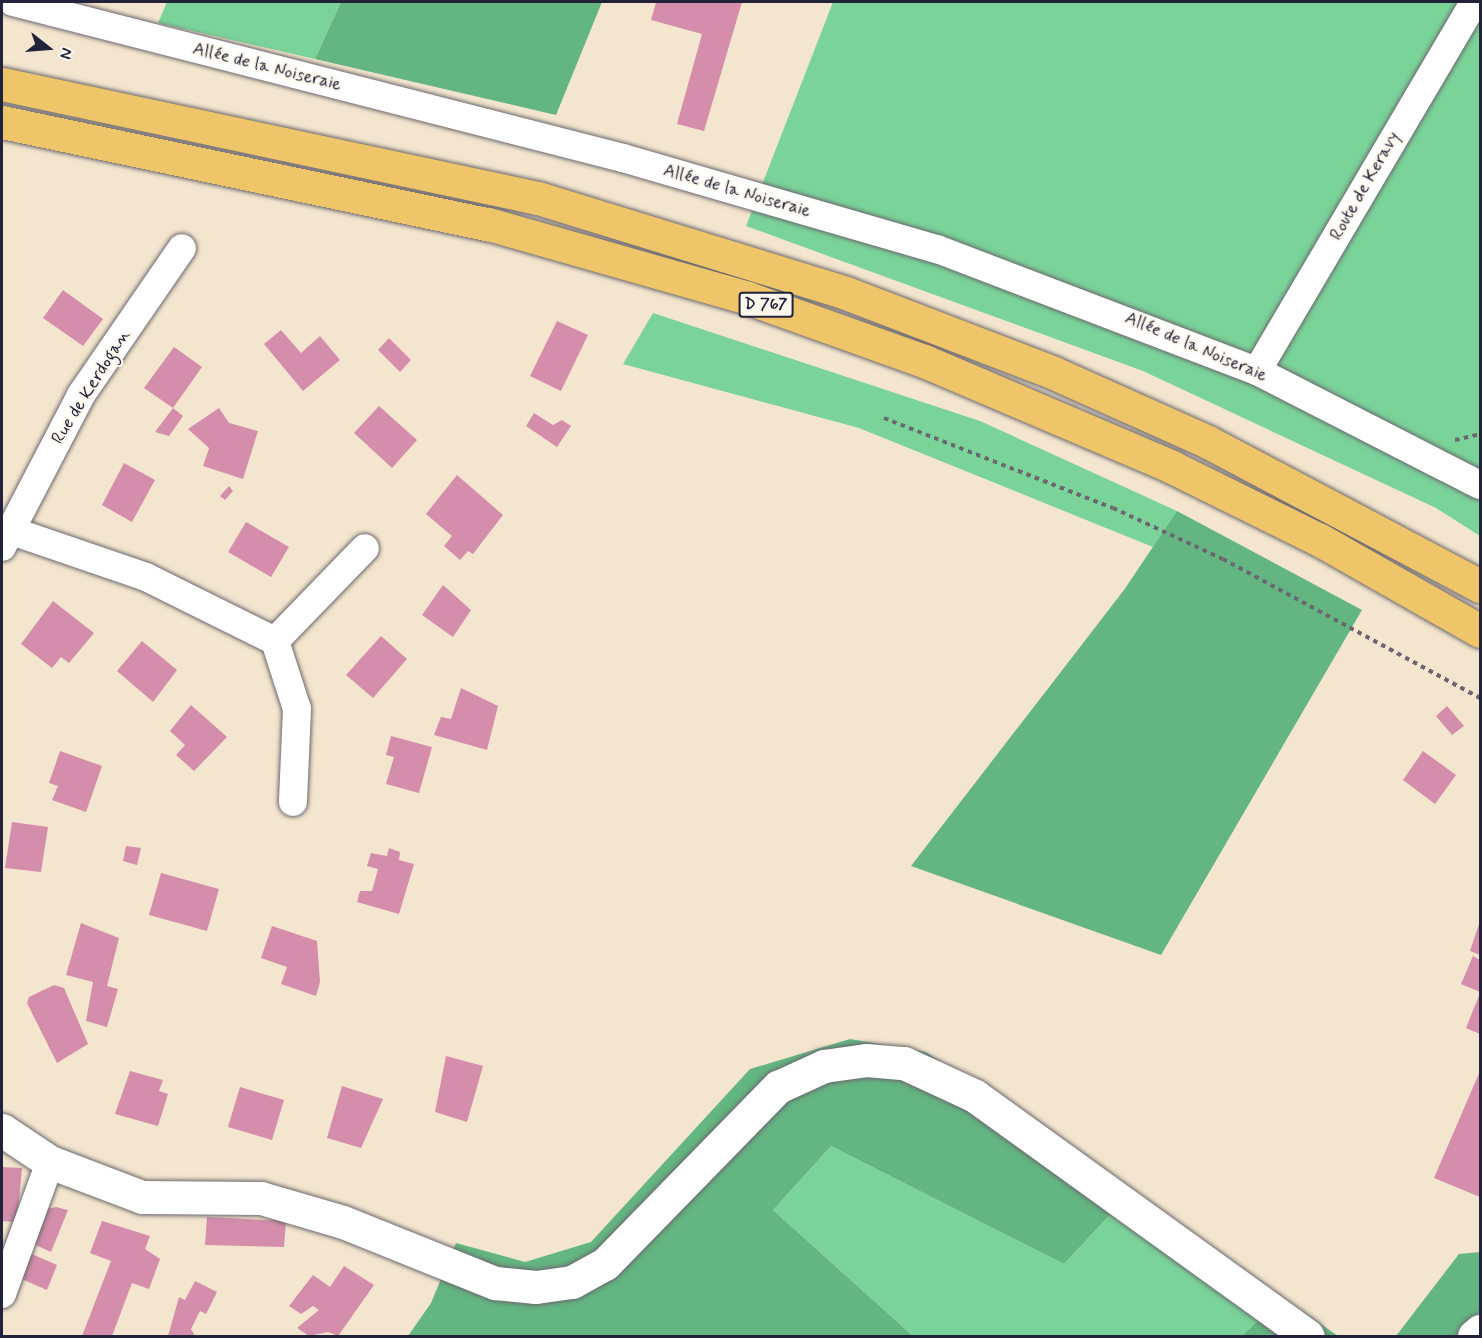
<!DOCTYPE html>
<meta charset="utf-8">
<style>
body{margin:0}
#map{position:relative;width:1482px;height:1338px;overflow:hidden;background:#f4e6ce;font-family:Mynerve,sans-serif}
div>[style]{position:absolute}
.green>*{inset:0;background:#7ad399}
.forest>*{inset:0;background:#63b581}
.building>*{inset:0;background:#d48dab}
.path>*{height:4px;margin-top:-2px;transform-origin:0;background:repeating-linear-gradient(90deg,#6c676e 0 4.5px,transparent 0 9px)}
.roads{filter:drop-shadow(0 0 2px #6c676e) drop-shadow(0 0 2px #6c676e)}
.minor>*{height:28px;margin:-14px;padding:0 14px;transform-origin:14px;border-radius:14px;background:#fff}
.tertiary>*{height:33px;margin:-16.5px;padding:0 16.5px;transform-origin:16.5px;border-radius:16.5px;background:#fff}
.trunk>*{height:33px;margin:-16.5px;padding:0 16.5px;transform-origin:16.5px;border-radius:16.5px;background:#eec569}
span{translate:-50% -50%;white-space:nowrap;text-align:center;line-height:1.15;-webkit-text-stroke:4.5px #fbf7ec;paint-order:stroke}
.shield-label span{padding:2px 4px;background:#fbf7ec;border:2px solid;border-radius:4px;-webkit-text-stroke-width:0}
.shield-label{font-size:16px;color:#22223b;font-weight:700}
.street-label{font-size:18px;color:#22223b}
.frame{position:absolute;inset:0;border:3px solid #22223b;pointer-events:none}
.north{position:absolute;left:18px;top:18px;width:60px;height:60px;-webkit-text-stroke:4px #fbf7ec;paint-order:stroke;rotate:107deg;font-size:16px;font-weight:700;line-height:24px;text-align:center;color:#22223b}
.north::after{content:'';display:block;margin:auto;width:21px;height:27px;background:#22223b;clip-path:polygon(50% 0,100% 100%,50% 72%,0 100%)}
</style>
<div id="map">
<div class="green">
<div style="clip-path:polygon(167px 2px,341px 2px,315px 59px,158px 23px)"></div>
<div style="clip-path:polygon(833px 2px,1480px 2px,1480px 536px,1436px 508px,1143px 371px,746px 226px)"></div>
<div style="clip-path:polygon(653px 313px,980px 421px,1177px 511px,1153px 547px,859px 428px,623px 364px)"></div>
<div style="clip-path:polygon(831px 1146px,1064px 1264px,1132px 1191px,1282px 1297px,1242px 1336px,913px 1336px,773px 1210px)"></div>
</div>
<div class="forest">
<div style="clip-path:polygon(341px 2px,602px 2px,556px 115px,315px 59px)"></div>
<div style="clip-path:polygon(1177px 511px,1362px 610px,1161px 955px,911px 866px,1124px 590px)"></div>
<div style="clip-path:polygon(850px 1039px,926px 1052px,1132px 1191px,1064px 1264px,831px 1146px,773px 1210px,913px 1336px,408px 1336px,431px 1303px,456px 1243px,525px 1262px,591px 1242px,750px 1069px)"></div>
<div style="clip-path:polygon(1480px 1252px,1480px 1336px,1396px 1336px,1459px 1254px)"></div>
<div style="clip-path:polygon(1282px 1297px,1338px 1336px,1242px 1336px)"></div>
</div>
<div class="building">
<div style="clip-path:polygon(656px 2px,742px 2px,704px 131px,677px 124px,702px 34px,651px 20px)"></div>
<div style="clip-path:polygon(63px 290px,103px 319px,83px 346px,43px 318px)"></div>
<div style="clip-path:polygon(557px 321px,588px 335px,561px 391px,530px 376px)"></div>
<div style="clip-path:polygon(281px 330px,301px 353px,320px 336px,340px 360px,303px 391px,264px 344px)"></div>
<div style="clip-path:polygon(389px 338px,411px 360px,400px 372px,378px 350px)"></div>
<div style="clip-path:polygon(174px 347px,202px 367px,173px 408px,144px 388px)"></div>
<div style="clip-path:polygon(379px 406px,417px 440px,392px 468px,354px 433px)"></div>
<div style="clip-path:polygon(173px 408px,183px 416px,169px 436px,155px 432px)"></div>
<div style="clip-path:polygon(219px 408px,229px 423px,258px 431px,243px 479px,203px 466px,209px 448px,188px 429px)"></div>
<div style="clip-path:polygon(534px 413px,553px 425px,562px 420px,571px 426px,557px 447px,526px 426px)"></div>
<div style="clip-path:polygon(124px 463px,155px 480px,132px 522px,102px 505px)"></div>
<div style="clip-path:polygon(457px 475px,503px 515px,473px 554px,468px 551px,460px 560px,444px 546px,452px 536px,426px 514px)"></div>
<div style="clip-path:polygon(229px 486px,233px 491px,225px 500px,220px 496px)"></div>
<div style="clip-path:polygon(246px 522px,289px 547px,271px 577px,228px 552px)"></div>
<div style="clip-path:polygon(443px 585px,471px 610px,453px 637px,422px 615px)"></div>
<div style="clip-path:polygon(53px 601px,94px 633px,69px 663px,61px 657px,52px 668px,21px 644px)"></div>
<div style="clip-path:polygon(381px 636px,407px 659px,373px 698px,346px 675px)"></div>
<div style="clip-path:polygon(142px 641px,177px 670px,153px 702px,117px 671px)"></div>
<div style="clip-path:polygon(461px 688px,498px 706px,487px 750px,434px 735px,441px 717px,451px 719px)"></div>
<div style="clip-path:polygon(191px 705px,227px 737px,194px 771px,176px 755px,185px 745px,170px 731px)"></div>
<div style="clip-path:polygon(1447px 706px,1464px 726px,1452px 735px,1436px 716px)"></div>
<div style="clip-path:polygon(391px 736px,432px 747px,419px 793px,386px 784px,394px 757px,386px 755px)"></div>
<div style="clip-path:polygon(60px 751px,102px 766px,86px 812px,52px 800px,58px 786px,49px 783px)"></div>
<div style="clip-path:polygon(1423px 751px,1456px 775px,1435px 804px,1403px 780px)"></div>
<div style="clip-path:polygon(12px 822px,48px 827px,41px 872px,5px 868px)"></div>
<div style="clip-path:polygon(126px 846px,141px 848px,137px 865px,123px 861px)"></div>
<div style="clip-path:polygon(389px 848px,400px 852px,399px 860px,414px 864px,399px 914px,357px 902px,360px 891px,372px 891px,378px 869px,367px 866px,371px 853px,387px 856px)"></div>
<div style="clip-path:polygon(161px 873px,219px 889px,207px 931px,149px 915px)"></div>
<div style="clip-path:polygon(81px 923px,119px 938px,107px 986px,118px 989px,107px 1027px,86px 1021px,93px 982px,66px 975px)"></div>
<div style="clip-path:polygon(1479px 924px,1480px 925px,1480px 955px,1470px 951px)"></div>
<div style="clip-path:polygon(272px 926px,317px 941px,320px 982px,316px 996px,281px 984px,287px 967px,261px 958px)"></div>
<div style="clip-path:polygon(1473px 956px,1480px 960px,1480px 992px,1461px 984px)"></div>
<div style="clip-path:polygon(54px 985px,64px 988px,88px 1044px,57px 1063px,27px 1003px,29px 997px)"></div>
<div style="clip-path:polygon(1480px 993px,1480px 1034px,1466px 1028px)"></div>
<div style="clip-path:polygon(446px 1056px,483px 1066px,467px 1122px,435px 1112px)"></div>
<div style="clip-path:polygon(130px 1071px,163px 1080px,159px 1091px,168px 1094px,158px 1126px,115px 1114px)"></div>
<div style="clip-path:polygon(1480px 1071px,1480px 1197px,1434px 1178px)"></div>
<div style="clip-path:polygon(342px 1086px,383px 1099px,361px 1148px,327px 1138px)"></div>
<div style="clip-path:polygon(240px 1087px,284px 1100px,272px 1140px,228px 1127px)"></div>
<div style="clip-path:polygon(2px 1167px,22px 1168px,17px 1222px,2px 1221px)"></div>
<div style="clip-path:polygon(56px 1207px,68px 1210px,51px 1252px,31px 1243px,44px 1210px)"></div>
<div style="clip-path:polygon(207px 1217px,286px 1221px,284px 1247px,205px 1245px)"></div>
<div style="clip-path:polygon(102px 1221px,150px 1236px,145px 1249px,160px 1259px,149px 1289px,132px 1283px,112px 1336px,82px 1336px,111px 1261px,90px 1253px)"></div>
<div style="clip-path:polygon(27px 1252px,57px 1265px,47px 1290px,17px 1277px)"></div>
<div style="clip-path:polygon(344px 1266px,374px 1285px,338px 1336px,328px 1332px,309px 1336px,297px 1328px,319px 1310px,313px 1306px,301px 1314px,289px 1306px,313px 1275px,330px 1287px)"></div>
<div style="clip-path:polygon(195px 1281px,217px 1292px,206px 1314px,200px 1311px,191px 1329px,195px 1336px,168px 1336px,179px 1297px,185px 1300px)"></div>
</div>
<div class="path">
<div style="left:884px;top:418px;width:246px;rotate:21.5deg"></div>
<div style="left:1113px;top:508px;width:121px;rotate:24.9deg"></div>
<div style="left:1223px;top:559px;width:292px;rotate:28.4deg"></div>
<div style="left:1455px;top:440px;width:26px;rotate:-13deg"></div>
</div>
<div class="roads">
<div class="minor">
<div style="left:13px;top:2px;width:630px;rotate:14.35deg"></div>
<div style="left:623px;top:158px;width:327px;rotate:16.2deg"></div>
<div style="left:937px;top:249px;width:342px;rotate:20.9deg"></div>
<div style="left:1257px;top:371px;width:250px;rotate:27.1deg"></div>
<div style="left:1257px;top:371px;width:428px;rotate:-59.5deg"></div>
<div style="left:9px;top:530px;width:145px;rotate:18.9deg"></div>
<div style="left:146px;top:577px;width:144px;rotate:26.4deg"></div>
<div style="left:275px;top:641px;width:71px;rotate:72.1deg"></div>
<div style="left:297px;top:709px;width:93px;rotate:92.5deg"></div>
<div style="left:2px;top:547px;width:171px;rotate:-62.5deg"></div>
<div style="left:81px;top:395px;width:178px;rotate:-55.5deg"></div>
<div style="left:275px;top:641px;width:129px;rotate:-45.9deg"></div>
<div style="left:2px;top:1294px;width:140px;rotate:-70deg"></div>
</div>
<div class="tertiary">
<div style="left:2px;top:1130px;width:58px;rotate:33.7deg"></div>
<div style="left:50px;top:1162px;width:98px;rotate:20.8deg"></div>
<div style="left:142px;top:1197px;width:119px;rotate:0.5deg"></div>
<div style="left:261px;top:1198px;width:85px;rotate:16.3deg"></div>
<div style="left:343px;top:1222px;width:164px;rotate:21.9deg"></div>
<div style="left:495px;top:1283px;width:41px;rotate:5.6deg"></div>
<div style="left:536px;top:1287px;width:36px;rotate:-8deg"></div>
<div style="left:572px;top:1282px;width:38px;rotate:-29deg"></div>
<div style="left:605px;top:1264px;width:248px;rotate:-45.7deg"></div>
<div style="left:778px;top:1087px;width:51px;rotate:-24.5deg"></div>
<div style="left:824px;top:1066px;width:42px;rotate:-8.1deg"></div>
<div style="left:866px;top:1060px;width:38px;rotate:5deg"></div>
<div style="left:904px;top:1063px;width:78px;rotate:24.9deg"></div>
<div style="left:975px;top:1096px;width:410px;rotate:35.8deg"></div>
<div style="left:1474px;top:1336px;width:8px;rotate:-40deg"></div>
</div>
<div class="trunk">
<div style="left:2px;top:84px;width:548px;rotate:12.01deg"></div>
<div style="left:538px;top:198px;width:322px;rotate:17.1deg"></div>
<div style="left:846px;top:293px;width:223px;rotate:21deg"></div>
<div style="left:1054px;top:373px;width:169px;rotate:24.1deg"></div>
<div style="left:1208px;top:442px;width:308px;rotate:27.9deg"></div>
<div style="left:2px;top:122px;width:497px;rotate:11.9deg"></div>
<div style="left:488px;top:224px;width:270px;rotate:15.9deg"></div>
<div style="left:748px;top:298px;width:187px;rotate:19.7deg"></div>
<div style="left:924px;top:361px;width:270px;rotate:23.1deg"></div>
<div style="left:1172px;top:467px;width:165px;rotate:26.3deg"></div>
<div style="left:1320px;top:540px;width:184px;rotate:29.6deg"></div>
</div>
</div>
<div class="shield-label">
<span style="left:766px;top:305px">D 767</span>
</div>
<div class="street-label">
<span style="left:267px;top:67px;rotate:14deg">Allée de la Noiseraie</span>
<span style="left:1365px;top:186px;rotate:-60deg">Route de Keravy</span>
<span style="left:737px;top:191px;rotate:16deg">Allée de la Noiseraie</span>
<span style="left:1196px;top:347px;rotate:23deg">Allée de la Noiseraie</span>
<span style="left:91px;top:387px;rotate:-58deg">Rue de Kerdogan</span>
</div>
<div class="frame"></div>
<div class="north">N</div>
</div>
